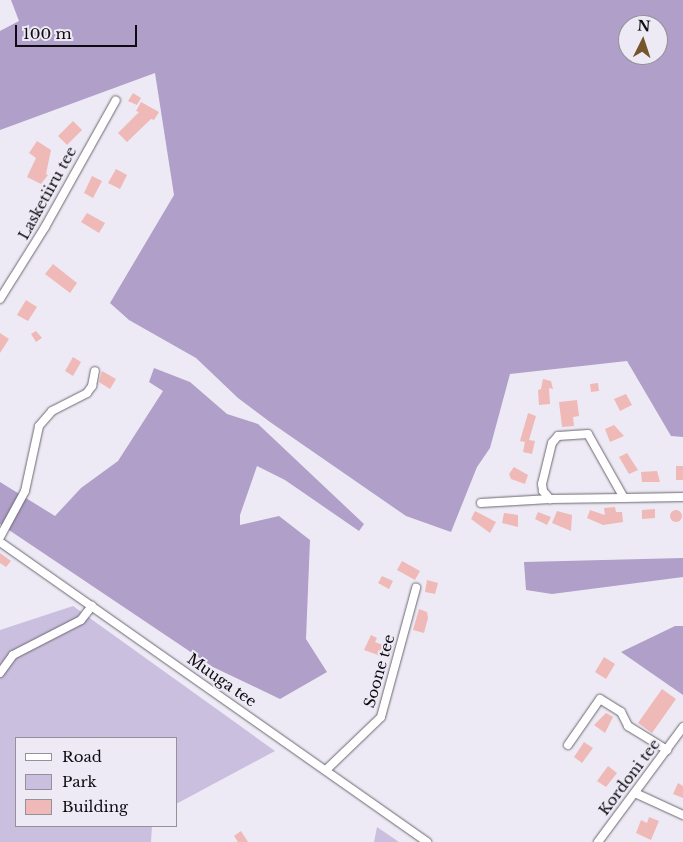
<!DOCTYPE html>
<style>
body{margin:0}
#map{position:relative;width:683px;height:842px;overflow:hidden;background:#eeeaf5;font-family:"Libre Baskerville",serif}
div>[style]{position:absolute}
.green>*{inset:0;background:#cbbfe0}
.forest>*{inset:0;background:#af9fc9}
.building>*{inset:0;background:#eeb9b6}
.round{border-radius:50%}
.roads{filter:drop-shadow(0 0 1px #6a676f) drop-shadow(0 0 1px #6a676f)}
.minor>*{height:8px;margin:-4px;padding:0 4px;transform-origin:4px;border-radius:4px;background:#fff}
span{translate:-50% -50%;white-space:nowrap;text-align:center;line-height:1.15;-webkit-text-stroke:4px #eeeaf5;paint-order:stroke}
.street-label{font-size:15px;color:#0e0c10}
.legend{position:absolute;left:15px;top:737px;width:162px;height:90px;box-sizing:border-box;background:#eeeaf5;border:1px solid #949199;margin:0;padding:6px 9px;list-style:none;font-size:15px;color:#0e0c10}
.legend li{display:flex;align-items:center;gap:10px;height:25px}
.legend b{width:25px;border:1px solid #949199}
.north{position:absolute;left:618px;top:15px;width:50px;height:50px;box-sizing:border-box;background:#eeeaf5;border:1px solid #949199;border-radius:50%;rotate:4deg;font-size:14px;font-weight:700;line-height:20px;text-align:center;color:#0e0c10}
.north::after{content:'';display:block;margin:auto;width:18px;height:22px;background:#75552b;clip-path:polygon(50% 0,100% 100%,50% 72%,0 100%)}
.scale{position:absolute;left:15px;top:25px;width:122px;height:22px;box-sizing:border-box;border:2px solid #0e0c10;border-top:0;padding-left:6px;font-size:15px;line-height:18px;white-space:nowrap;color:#0e0c10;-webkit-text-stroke:4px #eeeaf5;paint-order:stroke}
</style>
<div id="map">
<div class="green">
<div style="clip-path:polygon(73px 606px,275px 751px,176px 804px,176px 738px,16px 738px,16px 826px,152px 826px,151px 842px,0 842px,0 630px)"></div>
<div style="clip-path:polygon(377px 827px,399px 842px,374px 842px)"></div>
</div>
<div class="forest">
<div style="clip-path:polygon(evenodd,11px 0,683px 0,683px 437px,671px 436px,627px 361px,510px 374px,490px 448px,477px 467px,451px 532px,406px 516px,270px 422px,238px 398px,196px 358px,129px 320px,110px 303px,174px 195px,155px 73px,0 130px,0 31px,19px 21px,11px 0,628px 25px,658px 25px,658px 55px,628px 55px,628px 25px)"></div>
<div style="clip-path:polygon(154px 368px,190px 382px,227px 414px,258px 424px,364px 524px,359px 531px,285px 480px,257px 466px,240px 515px,240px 525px,279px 516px,310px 540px,306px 639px,327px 672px,280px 699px,213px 667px,0 524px,0 482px,55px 516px,81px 488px,118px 461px,163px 391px,149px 382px)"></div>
<div style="clip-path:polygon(683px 558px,683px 577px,552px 594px,526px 590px,524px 562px)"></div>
<div style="clip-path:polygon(675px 626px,683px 626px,683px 695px,621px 652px)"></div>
</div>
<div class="building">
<div style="clip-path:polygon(133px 93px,141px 98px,137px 105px,128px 101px)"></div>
<div style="clip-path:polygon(141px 102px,159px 112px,154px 120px,151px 119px,127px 142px,118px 133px,139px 112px,136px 111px)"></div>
<div style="clip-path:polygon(73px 121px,82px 130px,67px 145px,58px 136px)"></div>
<div style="clip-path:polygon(37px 141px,51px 150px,46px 174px,48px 175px,41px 184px,27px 177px,36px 158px,29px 153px)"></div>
<div style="clip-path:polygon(116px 169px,127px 175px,120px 189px,108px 183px)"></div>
<div style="clip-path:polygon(92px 176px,102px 181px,93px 198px,84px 193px)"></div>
<div style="clip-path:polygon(87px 213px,105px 223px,99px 233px,81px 222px)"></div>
<div style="clip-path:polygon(53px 264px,77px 283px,70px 293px,45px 274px)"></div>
<div style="clip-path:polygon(26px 300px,37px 307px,28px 321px,17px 315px)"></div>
<div style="clip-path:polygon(36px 331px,42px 338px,36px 342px,31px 334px)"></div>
<div style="clip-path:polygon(0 333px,9px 339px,0 353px)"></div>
<div style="clip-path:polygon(73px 357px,81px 362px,73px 376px,65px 371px)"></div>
<div style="clip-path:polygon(102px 371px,116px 379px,110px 389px,99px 382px)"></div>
<div style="clip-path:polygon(543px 379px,551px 381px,553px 389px,549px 388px,550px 404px,539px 405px,538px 390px,541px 389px)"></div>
<div style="clip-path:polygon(598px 383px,599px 391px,591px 392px,590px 384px)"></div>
<div style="clip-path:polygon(626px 394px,632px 405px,620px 411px,614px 399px)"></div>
<div style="clip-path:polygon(577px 400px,579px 416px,573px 417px,574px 426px,562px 427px,559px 402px)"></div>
<div style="clip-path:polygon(528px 413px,536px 416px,529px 440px,535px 441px,532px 454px,523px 452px,525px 442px,520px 441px)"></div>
<div style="clip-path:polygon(614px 425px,624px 436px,610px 442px,605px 429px)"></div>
<div style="clip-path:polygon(627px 453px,638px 470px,629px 474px,619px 457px)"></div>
<div style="clip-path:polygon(676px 466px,683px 466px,683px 480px,676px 480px)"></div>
<div style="clip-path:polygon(514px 467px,528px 475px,525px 484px,511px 479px,509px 474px)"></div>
<div style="clip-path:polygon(657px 471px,660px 482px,642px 482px,641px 472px)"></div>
<div style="clip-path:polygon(615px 507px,616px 512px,622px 512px,623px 522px,603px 525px,587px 518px,590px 510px,605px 515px,604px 508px)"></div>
<div style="clip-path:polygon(655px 509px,655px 518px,642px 519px,642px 510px)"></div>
<div class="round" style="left:670px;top:510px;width:12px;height:12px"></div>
<div style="clip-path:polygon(475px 511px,496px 522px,490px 533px,471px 519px)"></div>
<div style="clip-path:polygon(557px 511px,572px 515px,571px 531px,552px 523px)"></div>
<div style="clip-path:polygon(538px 512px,551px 517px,547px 525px,535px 519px)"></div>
<div style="clip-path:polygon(504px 513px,518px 515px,518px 527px,502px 523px)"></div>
<div style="clip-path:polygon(0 553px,11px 561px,6px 567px,0 563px)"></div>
<div style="clip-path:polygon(402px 561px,420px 571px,415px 580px,397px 570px)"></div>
<div style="clip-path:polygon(382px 576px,393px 581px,389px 589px,378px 583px)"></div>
<div style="clip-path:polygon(427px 580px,438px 583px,435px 594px,425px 592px)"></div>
<div style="clip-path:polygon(419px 609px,427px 612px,428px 618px,424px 633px,413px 630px)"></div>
<div style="clip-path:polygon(371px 635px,377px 638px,375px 642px,393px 649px,389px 659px,364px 650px)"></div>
<div style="clip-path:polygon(604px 657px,615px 664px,606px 679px,595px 672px)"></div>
<div style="clip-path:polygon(662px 689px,676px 699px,652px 733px,638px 723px)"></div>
<div style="clip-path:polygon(606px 713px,613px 717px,605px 733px,594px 725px)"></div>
<div style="clip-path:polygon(584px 742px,593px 748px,582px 763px,574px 757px)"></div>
<div style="clip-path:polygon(608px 766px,617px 773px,606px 787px,597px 781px)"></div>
<div style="clip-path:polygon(678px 783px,683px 786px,683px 798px,673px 794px)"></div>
<div style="clip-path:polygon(649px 817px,659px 821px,651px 840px,636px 833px,641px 820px,647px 823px)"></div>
<div style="clip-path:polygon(241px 831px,248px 842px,238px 842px,234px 836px)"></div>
</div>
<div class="roads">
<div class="minor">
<div style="left:0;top:299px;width:85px;rotate:-58deg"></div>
<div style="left:45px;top:227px;width:145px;rotate:-60.8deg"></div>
<div style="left:624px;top:498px;width:73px;rotate:-119.4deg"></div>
<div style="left:588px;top:434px;width:30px;rotate:176deg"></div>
<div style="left:558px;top:436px;width:9px;rotate:131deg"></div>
<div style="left:552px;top:443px;width:42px;rotate:103.7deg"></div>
<div style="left:542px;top:484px;width:7px;rotate:82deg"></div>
<div style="left:543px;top:491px;width:11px;rotate:49deg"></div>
<div style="left:550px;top:499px;width:74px;rotate:-0.8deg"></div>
<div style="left:624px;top:498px;width:59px;rotate:-1deg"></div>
<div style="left:481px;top:503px;width:69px;rotate:-3.3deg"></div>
<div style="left:0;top:537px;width:52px;rotate:-61.5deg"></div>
<div style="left:25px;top:491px;width:66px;rotate:-77.8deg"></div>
<div style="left:39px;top:426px;width:20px;rotate:-49deg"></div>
<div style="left:52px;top:411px;width:39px;rotate:-27deg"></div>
<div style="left:87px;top:393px;width:9px;rotate:-54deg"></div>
<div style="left:92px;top:386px;width:15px;rotate:-79deg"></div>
<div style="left:0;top:542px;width:522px;rotate:35.09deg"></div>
<div style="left:0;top:673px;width:22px;rotate:-54deg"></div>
<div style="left:13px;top:655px;width:76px;rotate:-27.2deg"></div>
<div style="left:81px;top:620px;width:18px;rotate:-52deg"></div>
<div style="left:568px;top:745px;width:56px;rotate:-55.2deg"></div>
<div style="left:600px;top:699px;width:25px;rotate:32deg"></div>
<div style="left:621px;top:712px;width:16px;rotate:63deg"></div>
<div style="left:628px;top:726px;width:46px;rotate:31.6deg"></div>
<div style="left:326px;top:770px;width:76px;rotate:-43.9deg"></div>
<div style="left:381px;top:717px;width:134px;rotate:-74.8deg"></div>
<div style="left:635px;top:793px;width:53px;rotate:24.6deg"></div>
<div style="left:598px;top:842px;width:143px;rotate:-53.5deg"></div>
</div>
</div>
<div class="street-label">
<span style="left:47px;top:193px;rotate:-61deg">Lasketiiru tee</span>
<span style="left:379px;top:671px;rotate:-74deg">Soone tee</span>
<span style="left:222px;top:680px;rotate:35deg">Muuga tee</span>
<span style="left:629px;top:777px;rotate:-53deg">Kordoni tee</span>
</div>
<ul class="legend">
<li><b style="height:6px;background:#fff"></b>Road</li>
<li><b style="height:14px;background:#cbbfe0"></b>Park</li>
<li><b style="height:14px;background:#eeb9b6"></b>Building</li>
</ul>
<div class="north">N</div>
<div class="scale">100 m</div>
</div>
